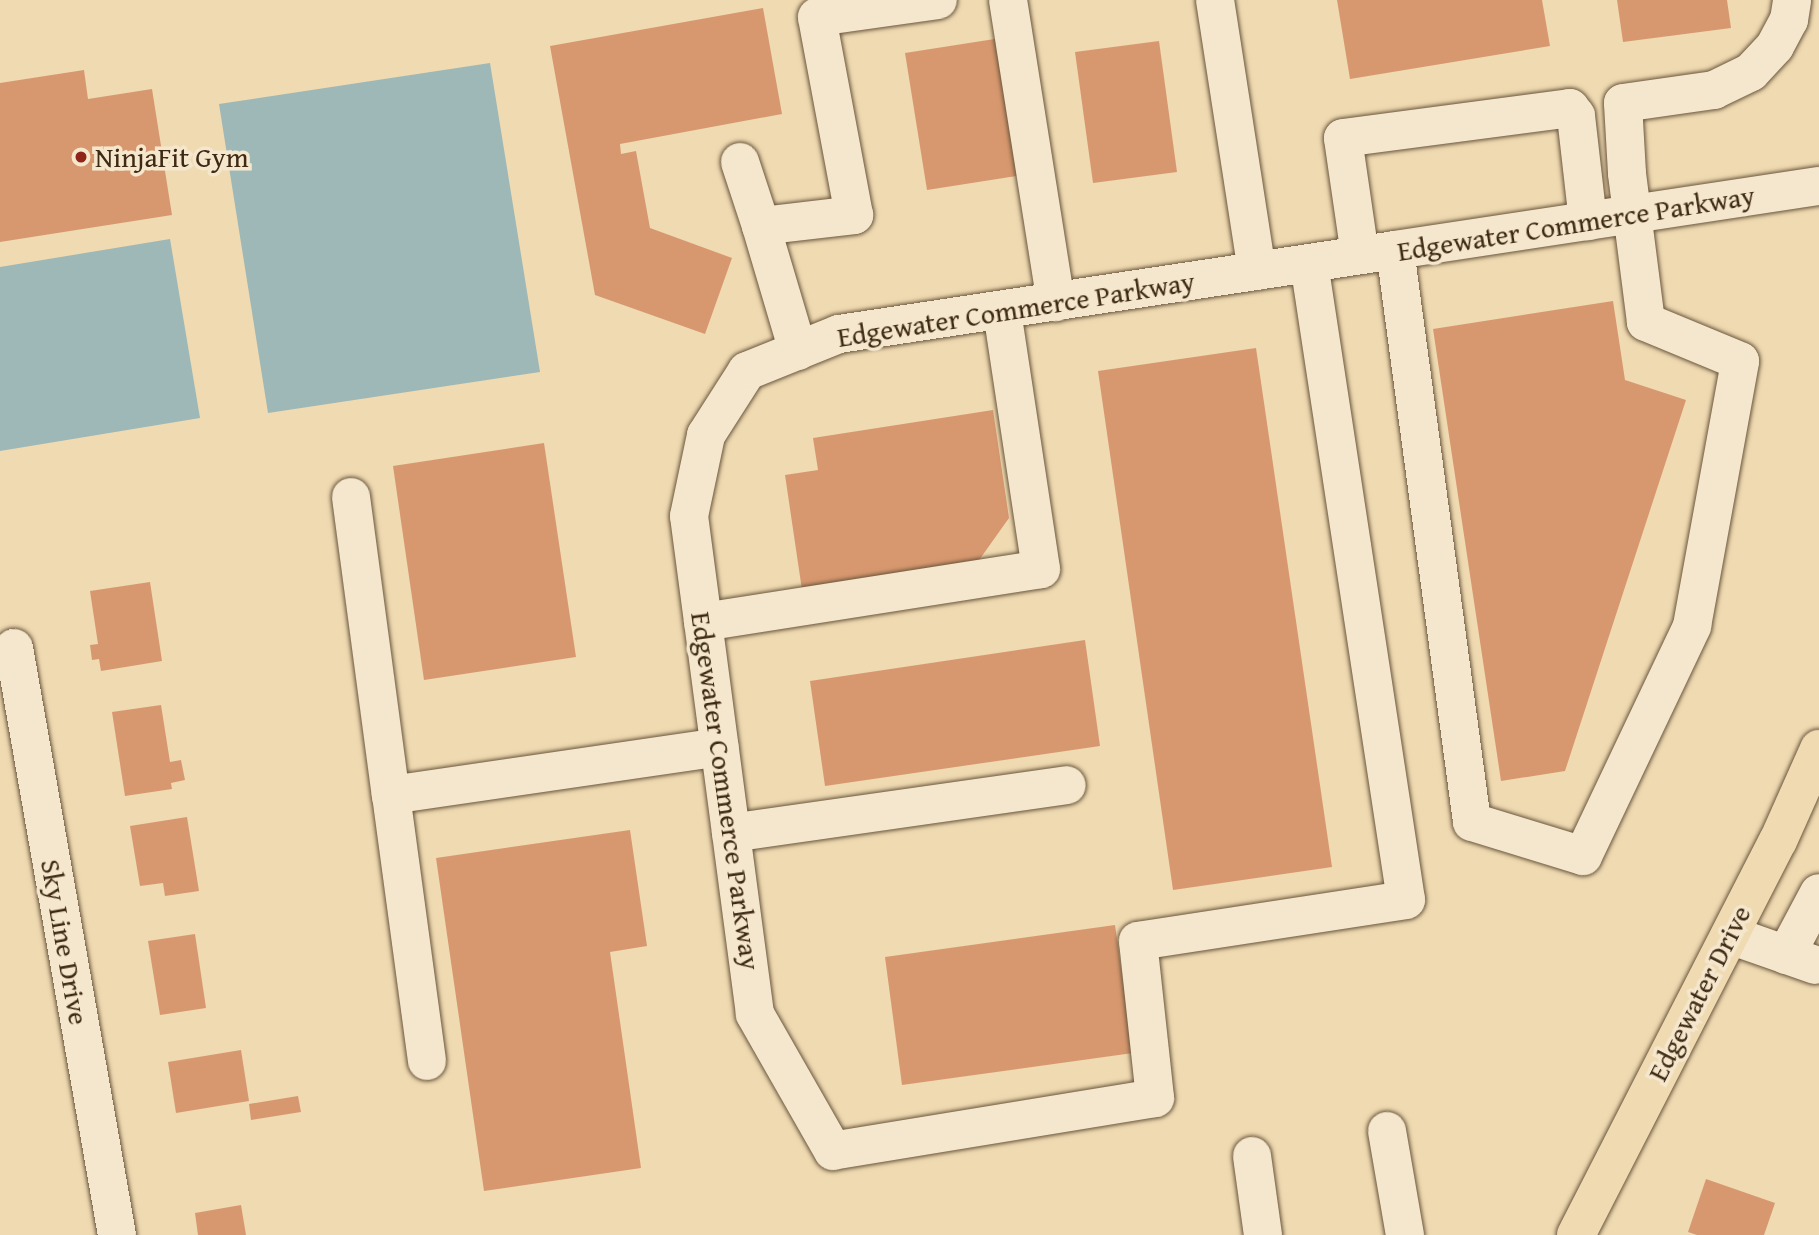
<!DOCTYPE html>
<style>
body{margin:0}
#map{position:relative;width:1819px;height:1235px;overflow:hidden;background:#efdab2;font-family:"Gentium Book Plus",serif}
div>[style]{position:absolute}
.water>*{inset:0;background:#9db8b6}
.building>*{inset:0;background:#d8986f}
.roads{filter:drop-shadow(0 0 2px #6a563c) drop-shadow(0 0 2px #6a563c)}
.minor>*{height:38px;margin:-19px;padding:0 19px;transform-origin:19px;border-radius:19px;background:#f5e7cd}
.major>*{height:38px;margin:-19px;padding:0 19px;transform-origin:19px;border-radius:19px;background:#efdab2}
.dots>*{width:19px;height:19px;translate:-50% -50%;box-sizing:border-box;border:4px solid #f5e7cd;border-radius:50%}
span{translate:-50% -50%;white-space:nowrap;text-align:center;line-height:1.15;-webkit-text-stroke:7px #f5e7cd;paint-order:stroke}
.poi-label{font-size:28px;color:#3e2a14}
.left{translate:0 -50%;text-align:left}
.street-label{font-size:28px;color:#3e2a14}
</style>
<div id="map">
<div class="water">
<div style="clip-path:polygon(490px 63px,540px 372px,268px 413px,219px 104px)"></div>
<div style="clip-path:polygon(170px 239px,200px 418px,0 451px,0 267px)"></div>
</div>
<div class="building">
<div style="clip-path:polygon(1337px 0,1542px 0,1550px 46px,1350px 79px)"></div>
<div style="clip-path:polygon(1617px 0,1727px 0,1731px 28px,1623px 42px)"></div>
<div style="clip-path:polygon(763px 8px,782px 114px,620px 144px,621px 154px,636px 151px,650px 228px,732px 258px,705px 334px,595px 295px,550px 46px)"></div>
<div style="clip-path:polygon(1001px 38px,1023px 175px,927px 190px,905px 53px)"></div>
<div style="clip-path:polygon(1159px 41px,1177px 172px,1093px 183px,1075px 52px)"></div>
<div style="clip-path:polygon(84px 70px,88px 99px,152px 89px,172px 215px,0 242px,0 83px)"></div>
<div style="clip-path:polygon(1613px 301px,1625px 380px,1686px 400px,1565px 771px,1501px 781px,1433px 329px)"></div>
<div style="clip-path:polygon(1256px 348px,1332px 867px,1173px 890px,1098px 371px)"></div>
<div style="clip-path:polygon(993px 410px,1009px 518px,977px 563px,802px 590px,785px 475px,818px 470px,813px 438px)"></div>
<div style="clip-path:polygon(544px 443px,576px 657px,424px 680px,393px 466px)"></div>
<div style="clip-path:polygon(150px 582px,162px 661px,101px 671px,99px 659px,92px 660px,90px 645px,98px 644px,90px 591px)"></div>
<div style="clip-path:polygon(1085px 640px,1100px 746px,825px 786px,810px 681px)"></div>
<div style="clip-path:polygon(161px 705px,170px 762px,181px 760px,185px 780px,171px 783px,172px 789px,125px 796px,112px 712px)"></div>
<div style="clip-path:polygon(187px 817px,199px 891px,165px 896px,163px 883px,140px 886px,130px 826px)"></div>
<div style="clip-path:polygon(630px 830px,647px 946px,610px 952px,641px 1168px,484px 1191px,436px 858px)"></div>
<div style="clip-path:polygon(1115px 925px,1133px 1053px,902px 1085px,885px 957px)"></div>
<div style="clip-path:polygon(195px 934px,206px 1008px,160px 1015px,148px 941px)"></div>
<div style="clip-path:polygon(241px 1050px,249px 1101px,176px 1113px,168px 1062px)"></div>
<div style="clip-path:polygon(298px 1096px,301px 1112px,251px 1120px,249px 1104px)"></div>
<div style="clip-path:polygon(1706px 1179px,1775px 1203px,1764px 1235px,1697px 1235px,1688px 1232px)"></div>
<div style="clip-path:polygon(241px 1205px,246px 1235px,198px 1235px,195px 1213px)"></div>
</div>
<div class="roads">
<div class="minor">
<div style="left:1008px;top:0;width:306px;rotate:81deg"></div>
<div style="left:1215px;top:0;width:274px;rotate:81.2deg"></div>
<div style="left:740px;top:162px;width:67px;rotate:71.8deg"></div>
<div style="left:1395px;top:250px;width:577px;rotate:82.33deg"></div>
<div style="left:1472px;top:822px;width:116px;rotate:17deg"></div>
<div style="left:1583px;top:856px;width:255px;rotate:-64.6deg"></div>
<div style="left:1692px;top:626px;width:269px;rotate:-79.7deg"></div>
<div style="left:1740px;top:361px;width:102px;rotate:-157.5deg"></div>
<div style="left:1646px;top:322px;width:150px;rotate:-97.3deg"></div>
<div style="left:1627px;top:173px;width:70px;rotate:-93.3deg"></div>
<div style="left:1623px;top:103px;width:92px;rotate:-8.1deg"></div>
<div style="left:1714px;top:90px;width:41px;rotate:-25.9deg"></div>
<div style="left:1751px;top:72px;width:35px;rotate:-47deg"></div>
<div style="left:1775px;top:46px;width:30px;rotate:-62deg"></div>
<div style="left:1789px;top:20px;width:20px;rotate:-81deg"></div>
<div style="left:1360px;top:255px;width:118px;rotate:-98.3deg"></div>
<div style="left:1343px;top:138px;width:229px;rotate:-7.5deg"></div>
<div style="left:1570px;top:108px;width:10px;rotate:53deg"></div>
<div style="left:1576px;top:116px;width:106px;rotate:83.5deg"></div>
<div style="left:1309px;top:263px;width:644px;rotate:81.34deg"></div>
<div style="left:1406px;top:900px;width:271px;rotate:171.3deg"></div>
<div style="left:1138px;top:941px;width:158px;rotate:83.8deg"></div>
<div style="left:1155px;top:1098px;width:326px;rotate:170.7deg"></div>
<div style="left:833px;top:1151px;width:158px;rotate:-119.7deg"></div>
<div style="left:755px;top:1014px;width:502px;rotate:-97.55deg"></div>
<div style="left:689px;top:516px;width:83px;rotate:-78.1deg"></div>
<div style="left:706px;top:435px;width:76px;rotate:-57.4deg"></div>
<div style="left:747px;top:371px;width:99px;rotate:-21.9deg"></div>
<div style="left:839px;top:334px;width:562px;rotate:-8.59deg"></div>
<div style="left:1395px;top:250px;width:429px;rotate:-8.6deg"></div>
<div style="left:798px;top:351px;width:130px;rotate:-106.5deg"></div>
<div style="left:761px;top:226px;width:94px;rotate:-6.7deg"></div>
<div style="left:854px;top:215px;width:201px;rotate:-100.6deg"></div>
<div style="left:817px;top:17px;width:122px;rotate:-8deg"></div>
<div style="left:351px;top:497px;width:301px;rotate:82.4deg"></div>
<div style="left:703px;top:622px;width:342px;rotate:-8.9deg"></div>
<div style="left:1041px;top:569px;width:262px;rotate:-98.6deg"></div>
<div style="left:14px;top:648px;width:596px;rotate:80.05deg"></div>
<div style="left:731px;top:833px;width:339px;rotate:-8.1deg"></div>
<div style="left:1730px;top:935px;width:90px;rotate:19.4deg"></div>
<div style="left:1786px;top:955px;width:70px;rotate:-62deg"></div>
<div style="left:427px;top:1061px;width:268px;rotate:-97.7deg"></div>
<div style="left:391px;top:795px;width:332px;rotate:-8.3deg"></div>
<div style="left:1387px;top:1131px;width:106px;rotate:80.2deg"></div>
<div style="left:1252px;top:1156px;width:80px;rotate:82.1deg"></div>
</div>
<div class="major">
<div style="left:1576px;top:1235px;width:443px;rotate:-62.9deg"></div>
<div style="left:1778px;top:841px;width:101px;rotate:-66deg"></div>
</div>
</div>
<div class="dots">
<div style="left:81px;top:157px;background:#8f2418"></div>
</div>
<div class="poi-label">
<span class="left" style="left:95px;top:157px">NinjaFit Gym</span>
</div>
<div class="street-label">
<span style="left:1576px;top:223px;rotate:-9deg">Edgewater Commerce Parkway</span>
<span style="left:1016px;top:309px;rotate:-9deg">Edgewater Commerce Parkway</span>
<span style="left:726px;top:791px;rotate:82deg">Edgewater Commerce Parkway</span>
<span style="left:65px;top:942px;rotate:80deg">Sky Line Drive</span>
<span style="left:1699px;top:993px;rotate:-63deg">Edgewater Drive</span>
</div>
</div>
